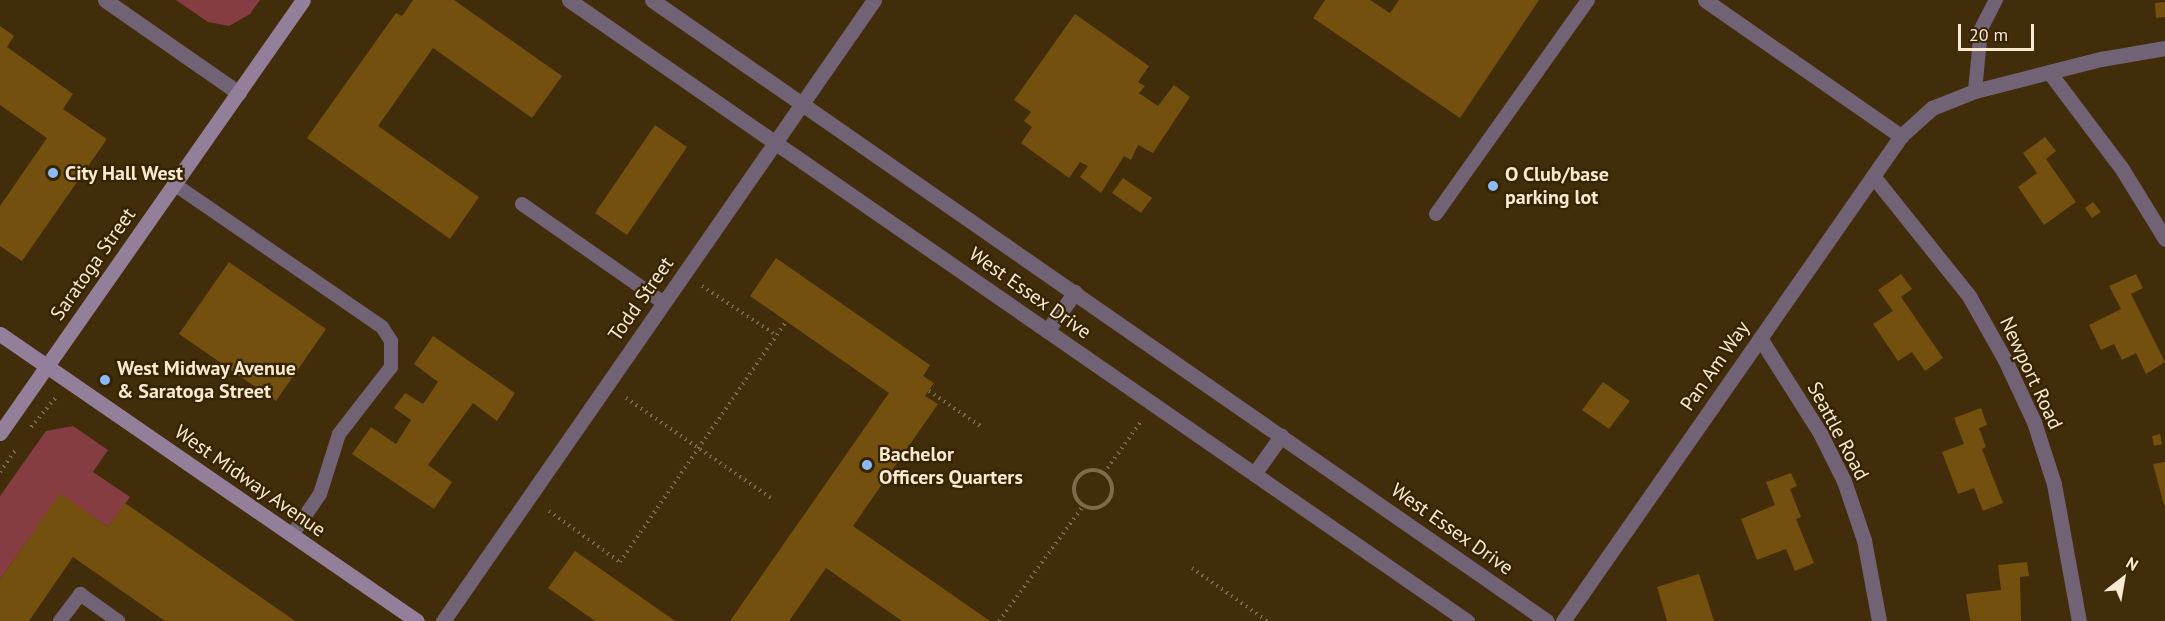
<!DOCTYPE html>
<style>
body{margin:0}
#map{position:relative;width:2165px;height:621px;overflow:hidden;background:#412d09;font-family:"PT Sans",sans-serif}
div>[style]{position:absolute}
.green>*{inset:0;background:#853d42}
.building>*{inset:0;background:#73500d}
.path>*{height:4px;margin-top:-2px;transform-origin:0;background:repeating-linear-gradient(90deg,#7e6b4b 0 1.5px,transparent 0 6px)}
.path>.ring{margin:-2px;padding:0;box-sizing:content-box;background:none;border:4px solid #7e6b4b;border-radius:50%}
.lane>*{height:14px;margin:-7px;padding:0 7px;transform-origin:7px;border-radius:7px;background:#716375}
.street>*{height:15px;margin:-7.5px;padding:0 7.5px;transform-origin:7.5px;border-radius:7.5px;background:#716375}
.secondary>*{height:15px;margin:-7.5px;padding:0 7.5px;transform-origin:7.5px;border-radius:7.5px;background:#947f9b}
.dots>*{width:16px;height:16px;translate:-50% -50%;box-sizing:border-box;border:3px solid #362300;border-radius:50%}
span{translate:-50% -50%;white-space:nowrap;text-align:center;line-height:1.15;-webkit-text-stroke:4.5px #362300;paint-order:stroke}
.poi-label{font-size:20px;color:#faead2;font-weight:700}
.left{translate:0 -50%;text-align:left}
.street-label{font-size:20px;color:#faead2}
.north{position:absolute;left:2093px;top:549px;width:60px;height:60px;-webkit-text-stroke:4px #362300;paint-order:stroke;rotate:31deg;font-size:16px;font-weight:700;line-height:24px;text-align:center;color:#faead2}
.north::after{content:'';display:block;margin:auto;width:21px;height:27px;background:#faead2;clip-path:polygon(50% 0,100% 100%,50% 72%,0 100%)}
.scale{position:absolute;left:1958px;top:24px;width:76px;height:27px;box-sizing:border-box;border:3px solid #faead2;border-top:0;padding-left:8px;font-size:18px;line-height:21px;white-space:nowrap;color:#faead2;-webkit-text-stroke:4px #362300;paint-order:stroke}
</style>
<div id="map">
<div class="green">
<div style="clip-path:polygon(176px 0,260px 0,250px 14px,229px 26px,208px 22px)"></div>
<div style="clip-path:polygon(73px 426px,108px 450px,93px 472px,130px 497px,108px 527px,60px 494px,0 580px,0 496px,46px 431px)"></div>
</div>
<div class="building">
<div style="clip-path:polygon(413px 0,454px 0,562px 76px,532px 118px,433px 48px,378px 126px,479px 197px,450px 239px,307px 138px,396px 13px,402px 16px)"></div>
<div style="clip-path:polygon(1325px 0,1370px 0,1390px 13px,1399px 0,1539px 0,1460px 118px,1313px 18px)"></div>
<div style="clip-path:polygon(2165px 2px,2165px 17px,2156px 18px,2155px 3px)"></div>
<div style="clip-path:polygon(1075px 14px,1149px 66px,1138px 82px,1145px 86px,1139px 93px,1158px 106px,1174px 85px,1190px 97px,1153px 153px,1138px 145px,1131px 160px,1124px 156px,1101px 193px,1080px 177px,1088px 166px,1080px 162px,1069px 178px,1021px 143px,1032px 127px,1024px 121px,1031px 112px,1014px 100px)"></div>
<div style="clip-path:polygon(0 26px,14px 36px,7px 47px,73px 94px,63px 109px,107px 139px,22px 261px,0 246px,0 206px,47px 138px,0 105px)"></div>
<div style="clip-path:polygon(655px 125px,687px 147px,627px 235px,595px 213px)"></div>
<div style="clip-path:polygon(2045px 137px,2056px 151px,2046px 159px,2076px 202px,2044px 225px,2018px 187px,2037px 173px,2023px 153px)"></div>
<div style="clip-path:polygon(1123px 178px,1152px 198px,1141px 213px,1112px 193px)"></div>
<div style="clip-path:polygon(2093px 202px,2101px 212px,2092px 218px,2085px 208px)"></div>
<div style="clip-path:polygon(776px 258px,930px 365px,923px 376px,934px 383px,925px 396px,938px 404px,853px 526px,990px 621px,902px 621px,826px 568px,789px 621px,730px 621px,889px 393px,750px 296px)"></div>
<div style="clip-path:polygon(229px 262px,326px 329px,276px 401px,179px 334px)"></div>
<div style="clip-path:polygon(1901px 274px,1912px 289px,1901px 297px,1943px 358px,1925px 371px,1912px 352px,1898px 361px,1873px 324px,1893px 311px,1878px 290px)"></div>
<div style="clip-path:polygon(2136px 274px,2143px 288px,2131px 294px,2165px 362px,2146px 374px,2136px 353px,2122px 360px,2114px 344px,2101px 350px,2089px 325px,2121px 309px,2109px 286px)"></div>
<div style="clip-path:polygon(433px 336px,515px 393px,497px 421px,473px 403px,428px 465px,452px 482px,434px 509px,352px 454px,371px 427px,396px 444px,411px 420px,394px 408px,405px 393px,423px 404px,438px 382px,414px 364px)"></div>
<div style="clip-path:polygon(1603px 382px,1630px 401px,1609px 429px,1582px 410px)"></div>
<div style="clip-path:polygon(1981px 408px,1987px 425px,1979px 428px,1986px 447px,1982px 449px,2003px 503px,1983px 511px,1974px 488px,1958px 494px,1942px 452px,1964px 444px,1954px 418px)"></div>
<div style="clip-path:polygon(2160px 434px,2162px 444px,2154px 446px,2152px 436px)"></div>
<div style="clip-path:polygon(2165px 462px,2165px 505px,2164px 505px,2153px 464px)"></div>
<div style="clip-path:polygon(1791px 473px,1797px 486px,1790px 489px,1801px 517px,1796px 519px,1814px 563px,1795px 571px,1786px 549px,1757px 560px,1741px 519px,1775px 505px,1766px 482px)"></div>
<div style="clip-path:polygon(60px 493px,108px 527px,125px 503px,295px 621px,165px 621px,73px 557px,29px 621px,0 621px,0 580px)"></div>
<div style="clip-path:polygon(575px 551px,675px 621px,595px 621px,548px 588px)"></div>
<div style="clip-path:polygon(2027px 562px,2029px 576px,2020px 577px,2021px 621px,1970px 621px,1966px 594px,2001px 590px,1998px 565px)"></div>
<div style="clip-path:polygon(1699px 574px,1714px 621px,1667px 621px,1657px 587px)"></div>
</div>
<div class="path">
<div style="left:702px;top:286px;width:89px;rotate:33.5deg"></div>
<div style="left:929px;top:391px;width:65px;rotate:34.4deg"></div>
<div style="left:626px;top:398px;width:176px;rotate:34.6deg"></div>
<div style="left:31px;top:427px;width:40px;rotate:-50deg"></div>
<div class="ring" style="left:1074px;top:470px;width:34px;height:34px"></div>
<div style="left:0;top:472px;width:29px;rotate:-55deg"></div>
<div style="left:1104px;top:473px;width:65px;rotate:-54.4deg"></div>
<div style="left:549px;top:511px;width:87px;rotate:35.7deg"></div>
<div style="left:620px;top:562px;width:293px;rotate:-55.4deg"></div>
<div style="left:1192px;top:568px;width:92px;rotate:35.2deg"></div>
<div style="left:999px;top:621px;width:144px;rotate:-53.8deg"></div>
</div>
<div class="lane">
<div style="left:1975px;top:91px;width:62px;rotate:-84.5deg"></div>
<div style="left:1981px;top:29px;width:33px;rotate:-63deg"></div>
<div style="left:174px;top:184px;width:252px;rotate:34.5deg"></div>
<div style="left:382px;top:327px;width:17px;rotate:57deg"></div>
<div style="left:391px;top:341px;width:26px;rotate:90deg"></div>
<div style="left:391px;top:367px;width:85px;rotate:127.8deg"></div>
<div style="left:339px;top:434px;width:63px;rotate:107.6deg"></div>
<div style="left:320px;top:494px;width:50px;rotate:124.3deg"></div>
<div style="left:522px;top:204px;width:173px;rotate:34.9deg"></div>
<div style="left:1436px;top:214px;width:262px;rotate:-54.6deg"></div>
<div style="left:60px;top:621px;width:34px;rotate:-53deg"></div>
<div style="left:80px;top:594px;width:47px;rotate:35.4deg"></div>
</div>
<div class="street">
<div style="left:105px;top:0;width:163px;rotate:34.8deg"></div>
<div style="left:569px;top:0;width:1092px;rotate:34.67deg"></div>
<div style="left:652px;top:0;width:1089px;rotate:34.76deg"></div>
<div style="left:1705px;top:0;width:239px;rotate:34.8deg"></div>
<div style="left:2049px;top:72px;width:121px;rotate:53deg"></div>
<div style="left:2122px;top:169px;width:82px;rotate:58.4deg"></div>
<div style="left:1873px;top:176px;width:154px;rotate:51.3deg"></div>
<div style="left:1969px;top:296px;width:73px;rotate:60.6deg"></div>
<div style="left:2005px;top:360px;width:68px;rotate:64.9deg"></div>
<div style="left:2034px;top:422px;width:65px;rotate:72.1deg"></div>
<div style="left:2054px;top:484px;width:139px;rotate:79.7deg"></div>
<div style="left:1047px;top:331px;width:48px;rotate:-54.3deg"></div>
<div style="left:1760px;top:338px;width:112px;rotate:57.7deg"></div>
<div style="left:1820px;top:433px;width:54px;rotate:63.4deg"></div>
<div style="left:1844px;top:481px;width:62px;rotate:71.3deg"></div>
<div style="left:1864px;top:540px;width:82px;rotate:79.5deg"></div>
<div style="left:1254px;top:474px;width:47px;rotate:-54.6deg"></div>
<div style="left:443px;top:621px;width:756px;rotate:-55.24deg"></div>
<div style="left:1563px;top:621px;width:591px;rotate:-55.13deg"></div>
<div style="left:1901px;top:136px;width:42px;rotate:-42.1deg"></div>
<div style="left:1932px;top:108px;width:46px;rotate:-21.6deg"></div>
<div style="left:1975px;top:91px;width:130px;rotate:-14.3deg"></div>
<div style="left:2101px;top:59px;width:65px;rotate:-9.8deg"></div>
</div>
<div class="secondary">
<div style="left:0;top:334px;width:506px;rotate:34.54deg"></div>
<div style="left:0;top:433px;width:528px;rotate:-55.02deg"></div>
</div>
<div class="dots">
<div style="left:53px;top:173px;background:#8bbafc"></div>
<div style="left:1493px;top:186px;background:#8bbafc"></div>
<div style="left:105px;top:380px;background:#8bbafc"></div>
<div style="left:867px;top:465px;background:#8bbafc"></div>
</div>
<div class="poi-label">
<span class="left" style="left:65px;top:173px">City Hall West</span>
<span class="left" style="left:1505px;top:186px">O Club/base<br>parking lot</span>
<span class="left" style="left:117px;top:380px">West Midway Avenue<br>&amp; Saratoga Street</span>
<span class="left" style="left:879px;top:466px">Bachelor<br>Officers Quarters</span>
</div>
<div class="street-label">
<span style="left:93px;top:264px;rotate:-55deg">Saratoga Street</span>
<span style="left:1030px;top:293px;rotate:35deg">West Essex Drive</span>
<span style="left:641px;top:299px;rotate:-55deg">Todd Street</span>
<span style="left:1715px;top:366px;rotate:-55deg">Pan Am Way</span>
<span style="left:2031px;top:373px;rotate:65deg">Newport Road</span>
<span style="left:1838px;top:431px;rotate:62deg">Seattle Road</span>
<span style="left:250px;top:481px;rotate:35deg">West Midway Avenue</span>
<span style="left:1452px;top:529px;rotate:35deg">West Essex Drive</span>
</div>
<div class="north">N</div>
<div class="scale">20 m</div>
</div>
